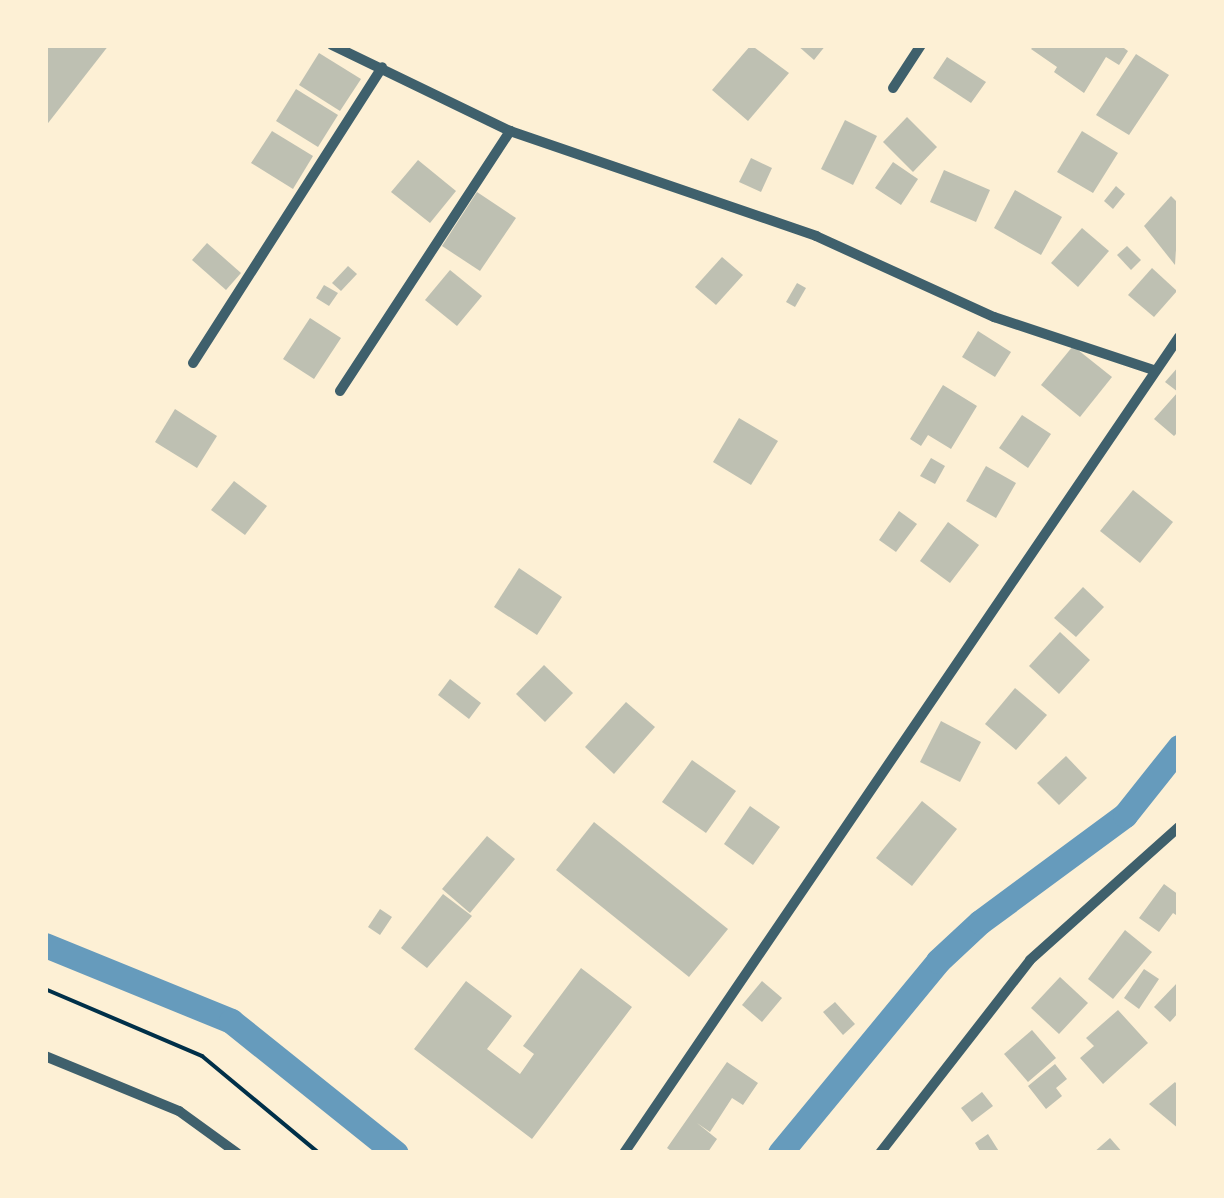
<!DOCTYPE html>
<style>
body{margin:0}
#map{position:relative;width:1224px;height:1198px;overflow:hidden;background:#fdf0d5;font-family:"Work Sans",sans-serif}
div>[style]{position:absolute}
.canal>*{height:25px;margin:-12.5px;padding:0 12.5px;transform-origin:12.5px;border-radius:12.5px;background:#669bbc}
.building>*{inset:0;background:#bec0b2}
.path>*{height:4px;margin:-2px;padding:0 2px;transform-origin:2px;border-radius:2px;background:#003049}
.minor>*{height:10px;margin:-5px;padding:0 5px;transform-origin:5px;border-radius:5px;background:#3f606c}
span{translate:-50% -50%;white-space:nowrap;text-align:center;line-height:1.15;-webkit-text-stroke:8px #fdf0d5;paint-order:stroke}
.frame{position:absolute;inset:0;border:48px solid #fdf0d5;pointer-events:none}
</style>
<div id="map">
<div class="canal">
<div style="left:45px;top:945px;width:201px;rotate:22.2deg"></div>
<div style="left:231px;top:1021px;width:211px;rotate:38.7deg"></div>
<div style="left:780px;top:1153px;width:249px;rotate:-50.5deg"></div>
<div style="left:938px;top:961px;width:57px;rotate:-42.9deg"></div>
<div style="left:980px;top:922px;width:180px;rotate:-36.4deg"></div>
<div style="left:1125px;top:815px;width:87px;rotate:-51.5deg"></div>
</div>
<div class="building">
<div style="clip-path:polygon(45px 45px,109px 45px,45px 127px)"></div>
<div style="clip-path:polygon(751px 45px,789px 73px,748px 121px,712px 90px)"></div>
<div style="clip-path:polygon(797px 45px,826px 45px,814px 60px)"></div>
<div style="clip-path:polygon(1035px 45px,1120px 45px,1128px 51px,1119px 65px,1106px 57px,1084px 93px,1054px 72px,1057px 67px,1031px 49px)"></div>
<div style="clip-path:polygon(319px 53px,361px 79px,340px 111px,299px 85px)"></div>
<div style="clip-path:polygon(1136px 54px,1169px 75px,1129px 135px,1096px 115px)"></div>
<div style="clip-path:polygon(947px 57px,986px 82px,971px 103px,933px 78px)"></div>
<div style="clip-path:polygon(296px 89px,338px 115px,318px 147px,276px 121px)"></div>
<div style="clip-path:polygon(907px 117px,937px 147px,913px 172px,883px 142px)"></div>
<div style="clip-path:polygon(845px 120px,877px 136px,853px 185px,821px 169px)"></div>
<div style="clip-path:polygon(272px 131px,313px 156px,293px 189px,251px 163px)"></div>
<div style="clip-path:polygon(1082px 131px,1118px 153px,1093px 193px,1057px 172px)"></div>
<div style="clip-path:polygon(751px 158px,772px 168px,761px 192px,739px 182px)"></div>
<div style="clip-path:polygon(418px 160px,456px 191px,430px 223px,391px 192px)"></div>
<div style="clip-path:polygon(893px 162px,918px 179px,901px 205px,875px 188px)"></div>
<div style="clip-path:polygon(944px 170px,990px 190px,976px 222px,930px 202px)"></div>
<div style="clip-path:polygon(1116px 186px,1125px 194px,1113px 209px,1104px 201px)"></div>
<div style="clip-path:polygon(1015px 190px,1062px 217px,1041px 255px,994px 228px)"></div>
<div style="clip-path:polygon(477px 192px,516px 218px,480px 271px,442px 246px)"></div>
<div style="clip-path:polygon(1171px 196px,1179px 204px,1175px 265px,1144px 226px)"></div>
<div style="clip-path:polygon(1082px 228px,1109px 251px,1078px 287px,1051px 263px)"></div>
<div style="clip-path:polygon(207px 243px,241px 273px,226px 290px,192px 260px)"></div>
<div style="clip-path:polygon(1127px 246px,1141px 260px,1131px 270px,1117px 255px)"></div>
<div style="clip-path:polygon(722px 257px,743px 275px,716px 305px,695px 287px)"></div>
<div style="clip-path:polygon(348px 266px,357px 274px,341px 291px,332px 283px)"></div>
<div style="clip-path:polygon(1152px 268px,1177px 291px,1154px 317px,1128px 295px)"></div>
<div style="clip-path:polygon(450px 270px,482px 296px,457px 326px,425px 300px)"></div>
<div style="clip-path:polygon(797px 283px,806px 288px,795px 307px,786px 302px)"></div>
<div style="clip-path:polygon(324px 285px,338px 293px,329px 306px,316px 298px)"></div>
<div style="clip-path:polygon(310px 318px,341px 338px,314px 379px,283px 359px)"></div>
<div style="clip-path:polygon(978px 331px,1011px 352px,995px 377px,962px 357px)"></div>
<div style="clip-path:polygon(1073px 346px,1112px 377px,1080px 417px,1041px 385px)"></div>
<div style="clip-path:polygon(1179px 366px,1179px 431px,1174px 436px,1154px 419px,1178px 392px,1165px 382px)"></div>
<div style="clip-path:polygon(943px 385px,977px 406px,951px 449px,928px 435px,921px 446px,910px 439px)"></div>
<div style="clip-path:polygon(175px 409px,217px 436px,197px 468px,155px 442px)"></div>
<div style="clip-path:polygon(1022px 415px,1051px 434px,1028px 468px,999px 448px)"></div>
<div style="clip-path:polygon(739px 418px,778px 441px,751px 485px,713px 462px)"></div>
<div style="clip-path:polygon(931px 458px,945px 466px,935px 484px,920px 476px)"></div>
<div style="clip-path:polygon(986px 466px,1016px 483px,996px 518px,966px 501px)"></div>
<div style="clip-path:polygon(234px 481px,267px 506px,245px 535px,211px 510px)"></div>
<div style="clip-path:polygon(1133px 490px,1173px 522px,1140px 563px,1100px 531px)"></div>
<div style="clip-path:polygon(899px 511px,917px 524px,896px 552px,879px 540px)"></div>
<div style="clip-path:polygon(948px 522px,979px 545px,950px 583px,920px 561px)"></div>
<div style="clip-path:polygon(519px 568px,562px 597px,537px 635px,494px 607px)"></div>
<div style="clip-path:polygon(1083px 587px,1104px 607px,1076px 637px,1054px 618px)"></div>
<div style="clip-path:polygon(1060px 632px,1090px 660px,1059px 694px,1029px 666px)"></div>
<div style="clip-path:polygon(544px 665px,573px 693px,545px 722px,516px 694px)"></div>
<div style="clip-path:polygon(450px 679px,481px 703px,469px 719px,438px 695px)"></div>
<div style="clip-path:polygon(1015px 688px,1047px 715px,1016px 750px,985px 724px)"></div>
<div style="clip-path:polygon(626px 702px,655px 727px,614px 774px,585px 747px)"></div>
<div style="clip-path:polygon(941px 721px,981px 742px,960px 782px,920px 762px)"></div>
<div style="clip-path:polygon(1066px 756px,1087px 778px,1059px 805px,1037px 783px)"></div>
<div style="clip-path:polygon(692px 760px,736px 791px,706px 833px,662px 802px)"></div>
<div style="clip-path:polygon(922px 801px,957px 829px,912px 886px,876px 858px)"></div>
<div style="clip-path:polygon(750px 806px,780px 827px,753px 865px,724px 844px)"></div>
<div style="clip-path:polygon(594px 822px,728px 929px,689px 977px,556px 870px)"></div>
<div style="clip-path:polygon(487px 836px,515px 859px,470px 913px,442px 889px)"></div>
<div style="clip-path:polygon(1164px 884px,1179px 895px,1179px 917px,1173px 913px,1159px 932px,1139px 918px)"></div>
<div style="clip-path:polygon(443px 894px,472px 916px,427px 968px,401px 948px)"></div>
<div style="clip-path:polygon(380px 909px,392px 917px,380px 935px,368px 927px)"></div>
<div style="clip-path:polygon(1125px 930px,1152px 952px,1113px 999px,1088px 979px)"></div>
<div style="clip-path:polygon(581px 968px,632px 1007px,532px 1139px,414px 1049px,466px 981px,512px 1016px,487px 1049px,520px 1074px,534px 1054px,523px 1046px)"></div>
<div style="clip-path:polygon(1144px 969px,1159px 979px,1139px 1009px,1124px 998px)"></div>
<div style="clip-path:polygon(1060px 977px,1088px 1003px,1059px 1034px,1031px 1008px)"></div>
<div style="clip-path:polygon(762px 981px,782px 998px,762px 1022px,742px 1005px)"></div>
<div style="clip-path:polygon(1179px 981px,1179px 1012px,1170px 1022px,1154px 1007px)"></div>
<div style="clip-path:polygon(835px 1002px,855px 1024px,843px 1035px,823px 1012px)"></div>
<div style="clip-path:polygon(1118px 1010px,1148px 1043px,1103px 1084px,1080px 1058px,1094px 1046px,1086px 1038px)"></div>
<div style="clip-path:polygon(1032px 1030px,1056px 1058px,1028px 1082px,1004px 1054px)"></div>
<div style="clip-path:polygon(727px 1062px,758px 1083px,743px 1105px,732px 1098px,710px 1132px,697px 1123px,717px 1139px,708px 1152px,674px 1153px,667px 1148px)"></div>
<div style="clip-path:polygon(1055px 1064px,1067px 1079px,1056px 1088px,1062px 1096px,1046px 1109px,1028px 1086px)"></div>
<div style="clip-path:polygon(1175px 1082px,1179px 1087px,1179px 1129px,1149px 1104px)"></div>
<div style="clip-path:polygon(982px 1092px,993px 1106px,972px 1122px,961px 1108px)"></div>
<div style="clip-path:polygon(988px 1134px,1000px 1153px,981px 1153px,975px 1143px)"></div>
<div style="clip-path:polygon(1110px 1138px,1123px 1153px,1093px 1153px)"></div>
</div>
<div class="path">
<div style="left:45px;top:989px;width:171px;rotate:23.1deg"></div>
<div style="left:202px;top:1056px;width:152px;rotate:39.7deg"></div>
</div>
<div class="minor">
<div style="left:332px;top:45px;width:198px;rotate:25.8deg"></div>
<div style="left:510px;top:131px;width:324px;rotate:18.9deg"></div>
<div style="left:816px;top:236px;width:196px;rotate:24.5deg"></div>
<div style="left:994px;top:317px;width:168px;rotate:18.4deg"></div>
<div style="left:893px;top:88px;width:51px;rotate:-56.9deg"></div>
<div style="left:193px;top:363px;width:351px;rotate:-57.4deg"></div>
<div style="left:340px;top:391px;width:311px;rotate:-56.8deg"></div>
<div style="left:45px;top:1056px;width:145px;rotate:22.3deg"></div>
<div style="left:179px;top:1111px;width:72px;rotate:35.9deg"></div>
<div style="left:624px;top:1153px;width:987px;rotate:-55.78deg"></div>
<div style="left:880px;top:1153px;width:244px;rotate:-52.1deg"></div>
<div style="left:1030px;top:960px;width:200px;rotate:-41.8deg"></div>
</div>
<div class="frame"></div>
</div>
